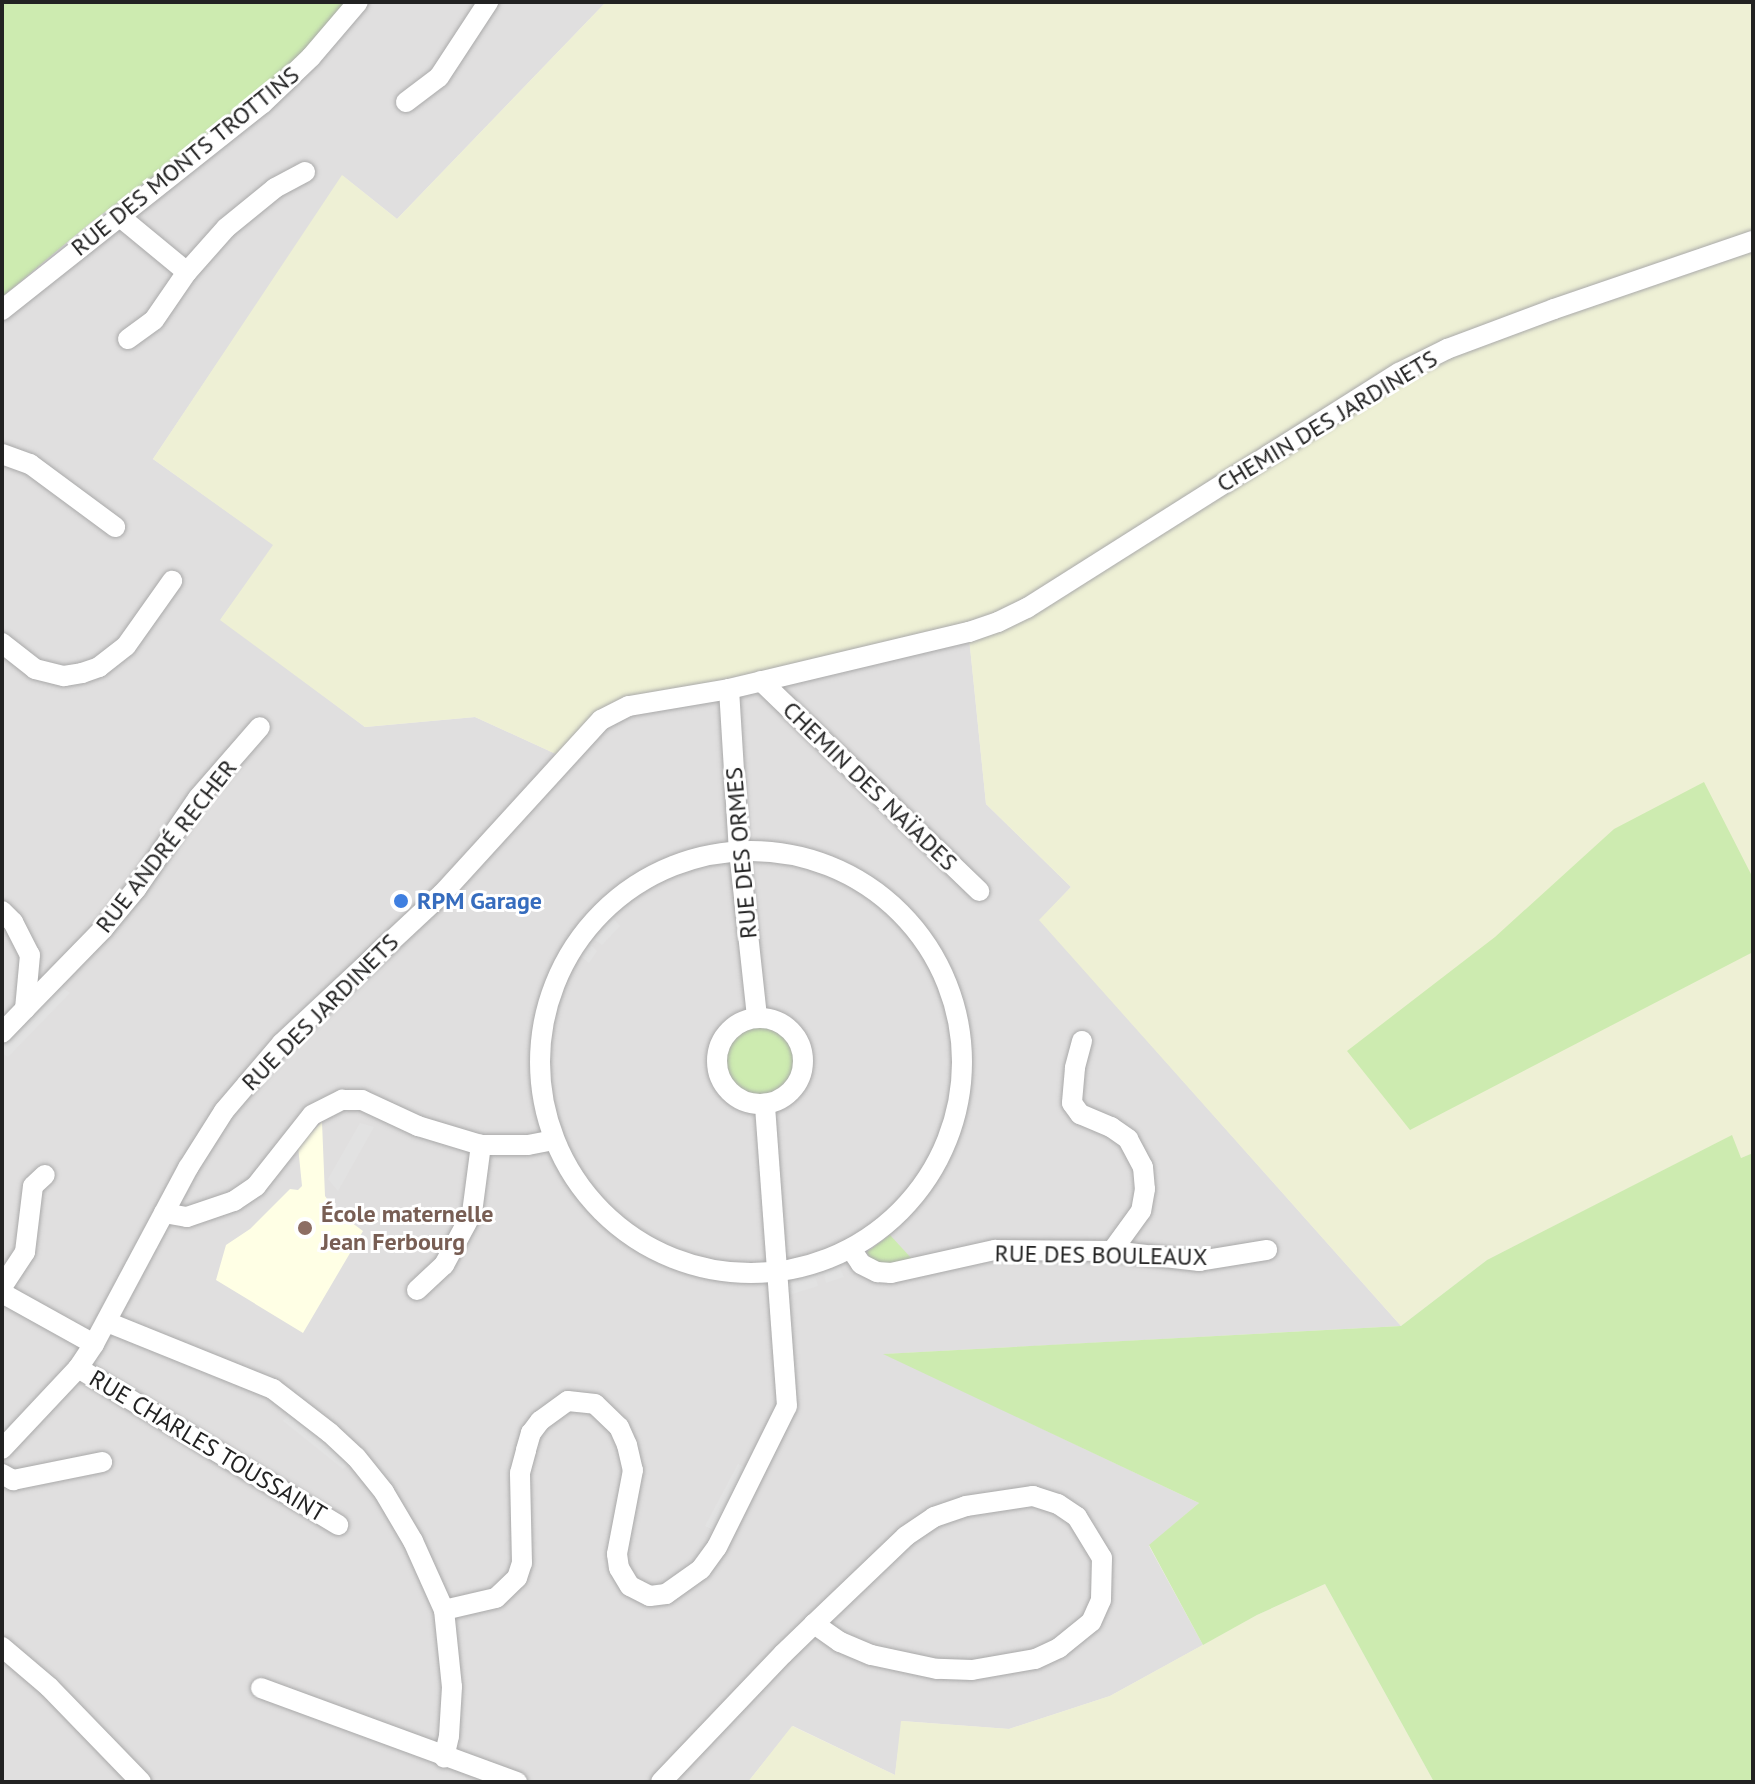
<!DOCTYPE html>
<meta charset="utf-8">
<style>
body{margin:0}
#map{position:relative;width:1755px;height:1784px;overflow:hidden;background:#f2efe9;font-family:"PT Sans",sans-serif}
div>[style]{position:absolute}
.residential>*{inset:0;background:#e0dfdf}
.education>*{inset:0;background:#ffffe5}
.farmland>*{inset:0;background:#eef0d5}
.grass>*{inset:0;background:#cdebb0}
.round{border-radius:50%}
.parking>*{inset:0;background:#e2e2e2}
.roads{filter:drop-shadow(0 0 2px #a9a9a9) drop-shadow(0 0 2px #a9a9a9)}
.minor>*{height:20px;margin:-10px;padding:0 10px;transform-origin:10px;border-radius:10px;background:#fff}
.minor>.ring{margin:-10px;padding:0;box-sizing:content-box;background:none;border:20px solid #fff;border-radius:50%}
.dots>*{width:22px;height:22px;translate:-50% -50%;box-sizing:border-box;border:4px solid #fff;border-radius:50%}
span{translate:-50% -50%;white-space:nowrap;text-align:center;line-height:1.15;-webkit-text-stroke:6px #fff;paint-order:stroke}
.street-label{font-size:24px;color:#222}
.shop-label{font-size:24px;color:#366cbe;font-weight:700}
.left{translate:0 -50%;text-align:left}
.education-label{font-size:24px;color:#785e54;font-weight:700}
.frame{position:absolute;inset:0;border:4px solid #222;pointer-events:none}
</style>
<div id="map">
<div class="residential">
<div style="clip-path:polygon(351px 2px,606px 2px,397px 219px,343px 176px,153px 459px,274px 545px,221px 619px,365px 727px,475px 717px,556px 754px,590px 720px,968px 627px,986px 804px,1071px 887px,1040px 920px,1401px 1326px,885px 1354px,1199px 1503px,1149px 1546px,1203px 1645px,1110px 1696px,1009px 1729px,902px 1721px,895px 1775px,793px 1726px,748px 1782px,2px 1782px,2px 297px)"></div>
</div>
<div class="education">
<div style="clip-path:polygon(322px 1122px,325px 1196px,336px 1211px,363px 1231px,303px 1333px,216px 1280px,226px 1245px,250px 1229px,290px 1189px,298px 1190px,302px 1186px,298px 1146px)"></div>
</div>
<div class="farmland">
<div style="clip-path:polygon(606px 2px,1753px 2px,1753px 1153px,1741px 1158px,1731px 1136px,1487px 1260px,1401px 1326px,1039px 920px,1071px 887px,986px 804px,968px 628px,627px 700px,558px 755px,475px 717px,365px 727px,220px 620px,273px 545px,153px 459px,342px 175px,397px 219px)"></div>
<div style="clip-path:polygon(1325px 1584px,1434px 1782px,748px 1782px,792px 1726px,895px 1775px,901px 1721px,1009px 1729px,1110px 1696px,1257px 1615px)"></div>
</div>
<div class="grass">
<div style="clip-path:polygon(2px 2px,351px 2px,259px 99px,90px 223px,2px 297px)"></div>
<div style="clip-path:polygon(1704px 782px,1753px 878px,1753px 952px,1410px 1130px,1347px 1051px,1495px 937px,1614px 829px)"></div>
<div class="round" style="left:720px;top:1021px;width:78px;height:78px"></div>
<div style="clip-path:polygon(1732px 1135px,1741px 1158px,1753px 1153px,1753px 1782px,1434px 1782px,1325px 1584px,1257px 1615px,1203px 1645px,1149px 1545px,1199px 1503px,883px 1354px,1401px 1326px,1487px 1260px)"></div>
<div style="clip-path:polygon(890px 1235px,913px 1260px,891px 1265px,872px 1262px,867px 1252px)"></div>
</div>
<div class="parking">
<div style="clip-path:polygon(612px 917px,620px 926px,602px 945px,595px 940px,591px 945px,597px 951px,589px 963px,580px 956px)"></div>
<div style="clip-path:polygon(52px 981px,70px 993px,8px 1057px,2px 1053px,2px 1033px)"></div>
<div style="clip-path:polygon(360px 1123px,374px 1127px,338px 1191px,328px 1179px)"></div>
<div style="clip-path:polygon(839px 1266px,844px 1277px,826px 1283px,824px 1275px,816px 1278px,818px 1286px,789px 1295px,786px 1283px)"></div>
<div style="clip-path:polygon(296px 1404px,356px 1457px,343px 1469px,283px 1421px)"></div>
<div style="clip-path:polygon(738px 1464px,748px 1469px,715px 1531px,705px 1526px)"></div>
</div>
<div class="roads">
<div class="minor">
<div style="left:406px;top:102px;width:41px;rotate:-37.1deg"></div>
<div style="left:439px;top:77px;width:90px;rotate:-56.8deg"></div>
<div style="left:119px;top:216px;width:88px;rotate:39.5deg"></div>
<div style="left:2px;top:310px;width:332px;rotate:-38.4deg"></div>
<div style="left:262px;top:104px;width:68px;rotate:-43.8deg"></div>
<div style="left:311px;top:57px;width:72px;rotate:-49.5deg"></div>
<div style="left:128px;top:339px;width:32px;rotate:-36deg"></div>
<div style="left:154px;top:320px;width:58px;rotate:-55.5deg"></div>
<div style="left:187px;top:272px;width:59px;rotate:-48.4deg"></div>
<div style="left:226px;top:228px;width:63px;rotate:-39.2deg"></div>
<div style="left:275px;top:188px;width:34px;rotate:-28deg"></div>
<div style="left:2px;top:454px;width:30px;rotate:20deg"></div>
<div style="left:30px;top:464px;width:106px;rotate:36.5deg"></div>
<div style="left:2px;top:643px;width:42px;rotate:38.2deg"></div>
<div style="left:35px;top:669px;width:30px;rotate:14deg"></div>
<div style="left:64px;top:676px;width:18px;rotate:-9deg"></div>
<div style="left:82px;top:673px;width:18px;rotate:-19deg"></div>
<div style="left:99px;top:667px;width:34px;rotate:-38deg"></div>
<div style="left:126px;top:646px;width:80px;rotate:-54.7deg"></div>
<div style="left:761px;top:681px;width:303px;rotate:43.9deg"></div>
<div style="left:729px;top:689px;width:162px;rotate:86.5deg"></div>
<div style="left:739px;top:851px;width:167px;rotate:83.8deg"></div>
<div class="ring" style="left:540px;top:851px;width:402px;height:402px"></div>
<div style="left:2px;top:911px;width:16px;rotate:45deg"></div>
<div style="left:13px;top:922px;width:37px;rotate:63deg"></div>
<div style="left:30px;top:955px;width:54px;rotate:95.3deg"></div>
<div style="left:25px;top:1009px;width:33px;rotate:134deg"></div>
<div style="left:25px;top:1009px;width:112px;rotate:-45.7deg"></div>
<div style="left:103px;top:929px;width:52px;rotate:-50.5deg"></div>
<div style="left:136px;top:889px;width:110px;rotate:-55.7deg"></div>
<div style="left:198px;top:798px;width:94px;rotate:-48.9deg"></div>
<div class="ring" style="left:717px;top:1018px;width:66px;height:66px"></div>
<div style="left:1082px;top:1041px;width:28px;rotate:105deg"></div>
<div style="left:1075px;top:1068px;width:35px;rotate:95deg"></div>
<div style="left:1072px;top:1103px;width:14px;rotate:54deg"></div>
<div style="left:1080px;top:1114px;width:34px;rotate:23deg"></div>
<div style="left:1111px;top:1127px;width:21px;rotate:35deg"></div>
<div style="left:1128px;top:1139px;width:32px;rotate:62deg"></div>
<div style="left:1143px;top:1167px;width:22px;rotate:85deg"></div>
<div style="left:1145px;top:1189px;width:22px;rotate:100deg"></div>
<div style="left:1141px;top:1211px;width:49px;rotate:125.9deg"></div>
<div style="left:164px;top:1213px;width:23px;rotate:10deg"></div>
<div style="left:187px;top:1217px;width:50px;rotate:-18.8deg"></div>
<div style="left:234px;top:1201px;width:27px;rotate:-34deg"></div>
<div style="left:256px;top:1186px;width:90px;rotate:-51.7deg"></div>
<div style="left:312px;top:1115px;width:34px;rotate:-27deg"></div>
<div style="left:342px;top:1100px;width:20px"></div>
<div style="left:362px;top:1100px;width:62px;rotate:24.9deg"></div>
<div style="left:418px;top:1126px;width:66px;rotate:16.8deg"></div>
<div style="left:481px;top:1145px;width:47px"></div>
<div style="left:528px;top:1145px;width:25px;rotate:-11deg"></div>
<div style="left:851px;top:1249px;width:18px;rotate:56deg"></div>
<div style="left:861px;top:1264px;width:18px;rotate:27deg"></div>
<div style="left:877px;top:1272px;width:14px;rotate:4deg"></div>
<div style="left:891px;top:1273px;width:107px;rotate:-12.5deg"></div>
<div style="left:995px;top:1250px;width:117px;rotate:0.5deg"></div>
<div style="left:1112px;top:1251px;width:88px;rotate:6.6deg"></div>
<div style="left:1199px;top:1261px;width:69px;rotate:-9.2deg"></div>
<div style="left:2px;top:1287px;width:42px;rotate:-56.7deg"></div>
<div style="left:25px;top:1252px;width:66px;rotate:-83.1deg"></div>
<div style="left:33px;top:1186px;width:16px;rotate:-43deg"></div>
<div style="left:417px;top:1290px;width:37px;rotate:-43deg"></div>
<div style="left:444px;top:1265px;width:59px;rotate:-61.7deg"></div>
<div style="left:472px;top:1213px;width:69px;rotate:-82.5deg"></div>
<div style="left:2px;top:1293px;width:105px;rotate:29deg"></div>
<div style="left:107px;top:1322px;width:179px;rotate:22deg"></div>
<div style="left:273px;top:1389px;width:72px;rotate:37.7deg"></div>
<div style="left:330px;top:1433px;width:35px;rotate:43deg"></div>
<div style="left:356px;top:1457px;width:45px;rotate:51.3deg"></div>
<div style="left:384px;top:1492px;width:57px;rotate:59.4deg"></div>
<div style="left:413px;top:1541px;width:76px;rotate:65.8deg"></div>
<div style="left:444px;top:1610px;width:77px;rotate:84.1deg"></div>
<div style="left:452px;top:1687px;width:49px;rotate:93.5deg"></div>
<div style="left:449px;top:1736px;width:22px;rotate:103deg"></div>
<div style="left:78px;top:1368px;width:304px;rotate:31.1deg"></div>
<div style="left:2px;top:1449px;width:111px;rotate:-46.8deg"></div>
<div style="left:78px;top:1368px;width:29px;rotate:-56deg"></div>
<div style="left:94px;top:1344px;width:200px;rotate:-61.9deg"></div>
<div style="left:188px;top:1168px;width:67px;rotate:-57.7deg"></div>
<div style="left:224px;top:1111px;width:89px;rotate:-49.5deg"></div>
<div style="left:282px;top:1043px;width:219px;rotate:-43deg"></div>
<div style="left:442px;top:894px;width:236px;rotate:-47.6deg"></div>
<div style="left:601px;top:720px;width:31px;rotate:-27deg"></div>
<div style="left:629px;top:706px;width:101px;rotate:-9.6deg"></div>
<div style="left:729px;top:689px;width:247px;rotate:-13.4deg"></div>
<div style="left:969px;top:632px;width:31px;rotate:-19deg"></div>
<div style="left:998px;top:622px;width:32px;rotate:-26deg"></div>
<div style="left:1027px;top:608px;width:440px;rotate:-32.3deg"></div>
<div style="left:1399px;top:373px;width:54px;rotate:-26.6deg"></div>
<div style="left:1447px;top:349px;width:114px;rotate:-20.5deg"></div>
<div style="left:1554px;top:309px;width:210px;rotate:-18.9deg"></div>
<div style="left:2px;top:1474px;width:13px;rotate:29deg"></div>
<div style="left:13px;top:1480px;width:91px;rotate:-11.4deg"></div>
<div style="left:444px;top:1610px;width:53px;rotate:-13deg"></div>
<div style="left:496px;top:1598px;width:29px;rotate:-44deg"></div>
<div style="left:517px;top:1578px;width:16px;rotate:-72deg"></div>
<div style="left:522px;top:1563px;width:90px;rotate:-91.3deg"></div>
<div style="left:520px;top:1473px;width:24px;rotate:-75deg"></div>
<div style="left:526px;top:1450px;width:18px;rotate:-74deg"></div>
<div style="left:531px;top:1433px;width:15px;rotate:-53deg"></div>
<div style="left:540px;top:1421px;width:34px;rotate:-36deg"></div>
<div style="left:568px;top:1401px;width:27px;rotate:6deg"></div>
<div style="left:595px;top:1404px;width:33px;rotate:44deg"></div>
<div style="left:619px;top:1427px;width:20px;rotate:66deg"></div>
<div style="left:627px;top:1445px;width:26px;rotate:77deg"></div>
<div style="left:633px;top:1470px;width:86px;rotate:100.8deg"></div>
<div style="left:617px;top:1554px;width:14px;rotate:82deg"></div>
<div style="left:619px;top:1568px;width:21px;rotate:59deg"></div>
<div style="left:630px;top:1586px;width:22px;rotate:27deg"></div>
<div style="left:650px;top:1596px;width:16px;rotate:-7deg"></div>
<div style="left:666px;top:1594px;width:43px;rotate:-35.5deg"></div>
<div style="left:701px;top:1569px;width:27px;rotate:-54deg"></div>
<div style="left:717px;top:1547px;width:157px;rotate:-63.6deg"></div>
<div style="left:787px;top:1406px;width:303px;rotate:-94.2deg"></div>
<div style="left:2px;top:1647px;width:62px;rotate:40.4deg"></div>
<div style="left:49px;top:1687px;width:132px;rotate:45.9deg"></div>
<div style="left:261px;top:1688px;width:273px;rotate:20.2deg"></div>
<div style="left:661px;top:1782px;width:177px;rotate:-46.4deg"></div>
<div style="left:783px;top:1654px;width:43px;rotate:-44.1deg"></div>
<div style="left:814px;top:1624px;width:127px;rotate:-43.7deg"></div>
<div style="left:906px;top:1536px;width:34px;rotate:-34deg"></div>
<div style="left:934px;top:1517px;width:34px;rotate:-19deg"></div>
<div style="left:966px;top:1506px;width:68px;rotate:-8.5deg"></div>
<div style="left:1033px;top:1496px;width:26px;rotate:18deg"></div>
<div style="left:1058px;top:1504px;width:23px;rotate:34deg"></div>
<div style="left:1077px;top:1517px;width:48px;rotate:58.6deg"></div>
<div style="left:1102px;top:1558px;width:42px;rotate:91.4deg"></div>
<div style="left:1101px;top:1600px;width:24px;rotate:114deg"></div>
<div style="left:1091px;top:1622px;width:41px;rotate:140.9deg"></div>
<div style="left:1059px;top:1648px;width:26px;rotate:155deg"></div>
<div style="left:1035px;top:1659px;width:64px;rotate:170.1deg"></div>
<div style="left:972px;top:1670px;width:35px;rotate:-178deg"></div>
<div style="left:937px;top:1669px;width:67px;rotate:-168deg"></div>
<div style="left:871px;top:1655px;width:34px;rotate:-157deg"></div>
<div style="left:840px;top:1642px;width:32px;rotate:-145deg"></div>
</div>
</div>
<div class="dots">
<div style="left:401px;top:901px;background:#3f7fe0"></div>
<div style="left:305px;top:1228px;background:#8d6e63"></div>
</div>
<div class="street-label">
<span style="left:185px;top:161px;rotate:-39deg">RUE DES MONTS TROTTINS</span>
<span style="left:1327px;top:421px;rotate:-31deg">CHEMIN DES JARDINETS</span>
<span style="left:870px;top:786px;rotate:44deg">CHEMIN DES NAÏADES</span>
<span style="left:166px;top:846px;rotate:-52deg">RUE ANDRÉ RECHER</span>
<span style="left:741px;top:853px;rotate:-95deg">RUE DES ORMES</span>
<span style="left:320px;top:1012px;rotate:-45deg">RUE DES JARDINETS</span>
<span style="left:1101px;top:1255px;rotate:1deg">RUE DES BOULEAUX</span>
<span style="left:208px;top:1446px;rotate:31deg">RUE CHARLES TOUSSAINT</span>
</div>
<div class="shop-label">
<span class="left" style="left:417px;top:901px">RPM Garage</span>
</div>
<div class="education-label">
<span class="left" style="left:321px;top:1228px">École maternelle<br>Jean Ferbourg</span>
</div>
<div class="frame"></div>
</div>
